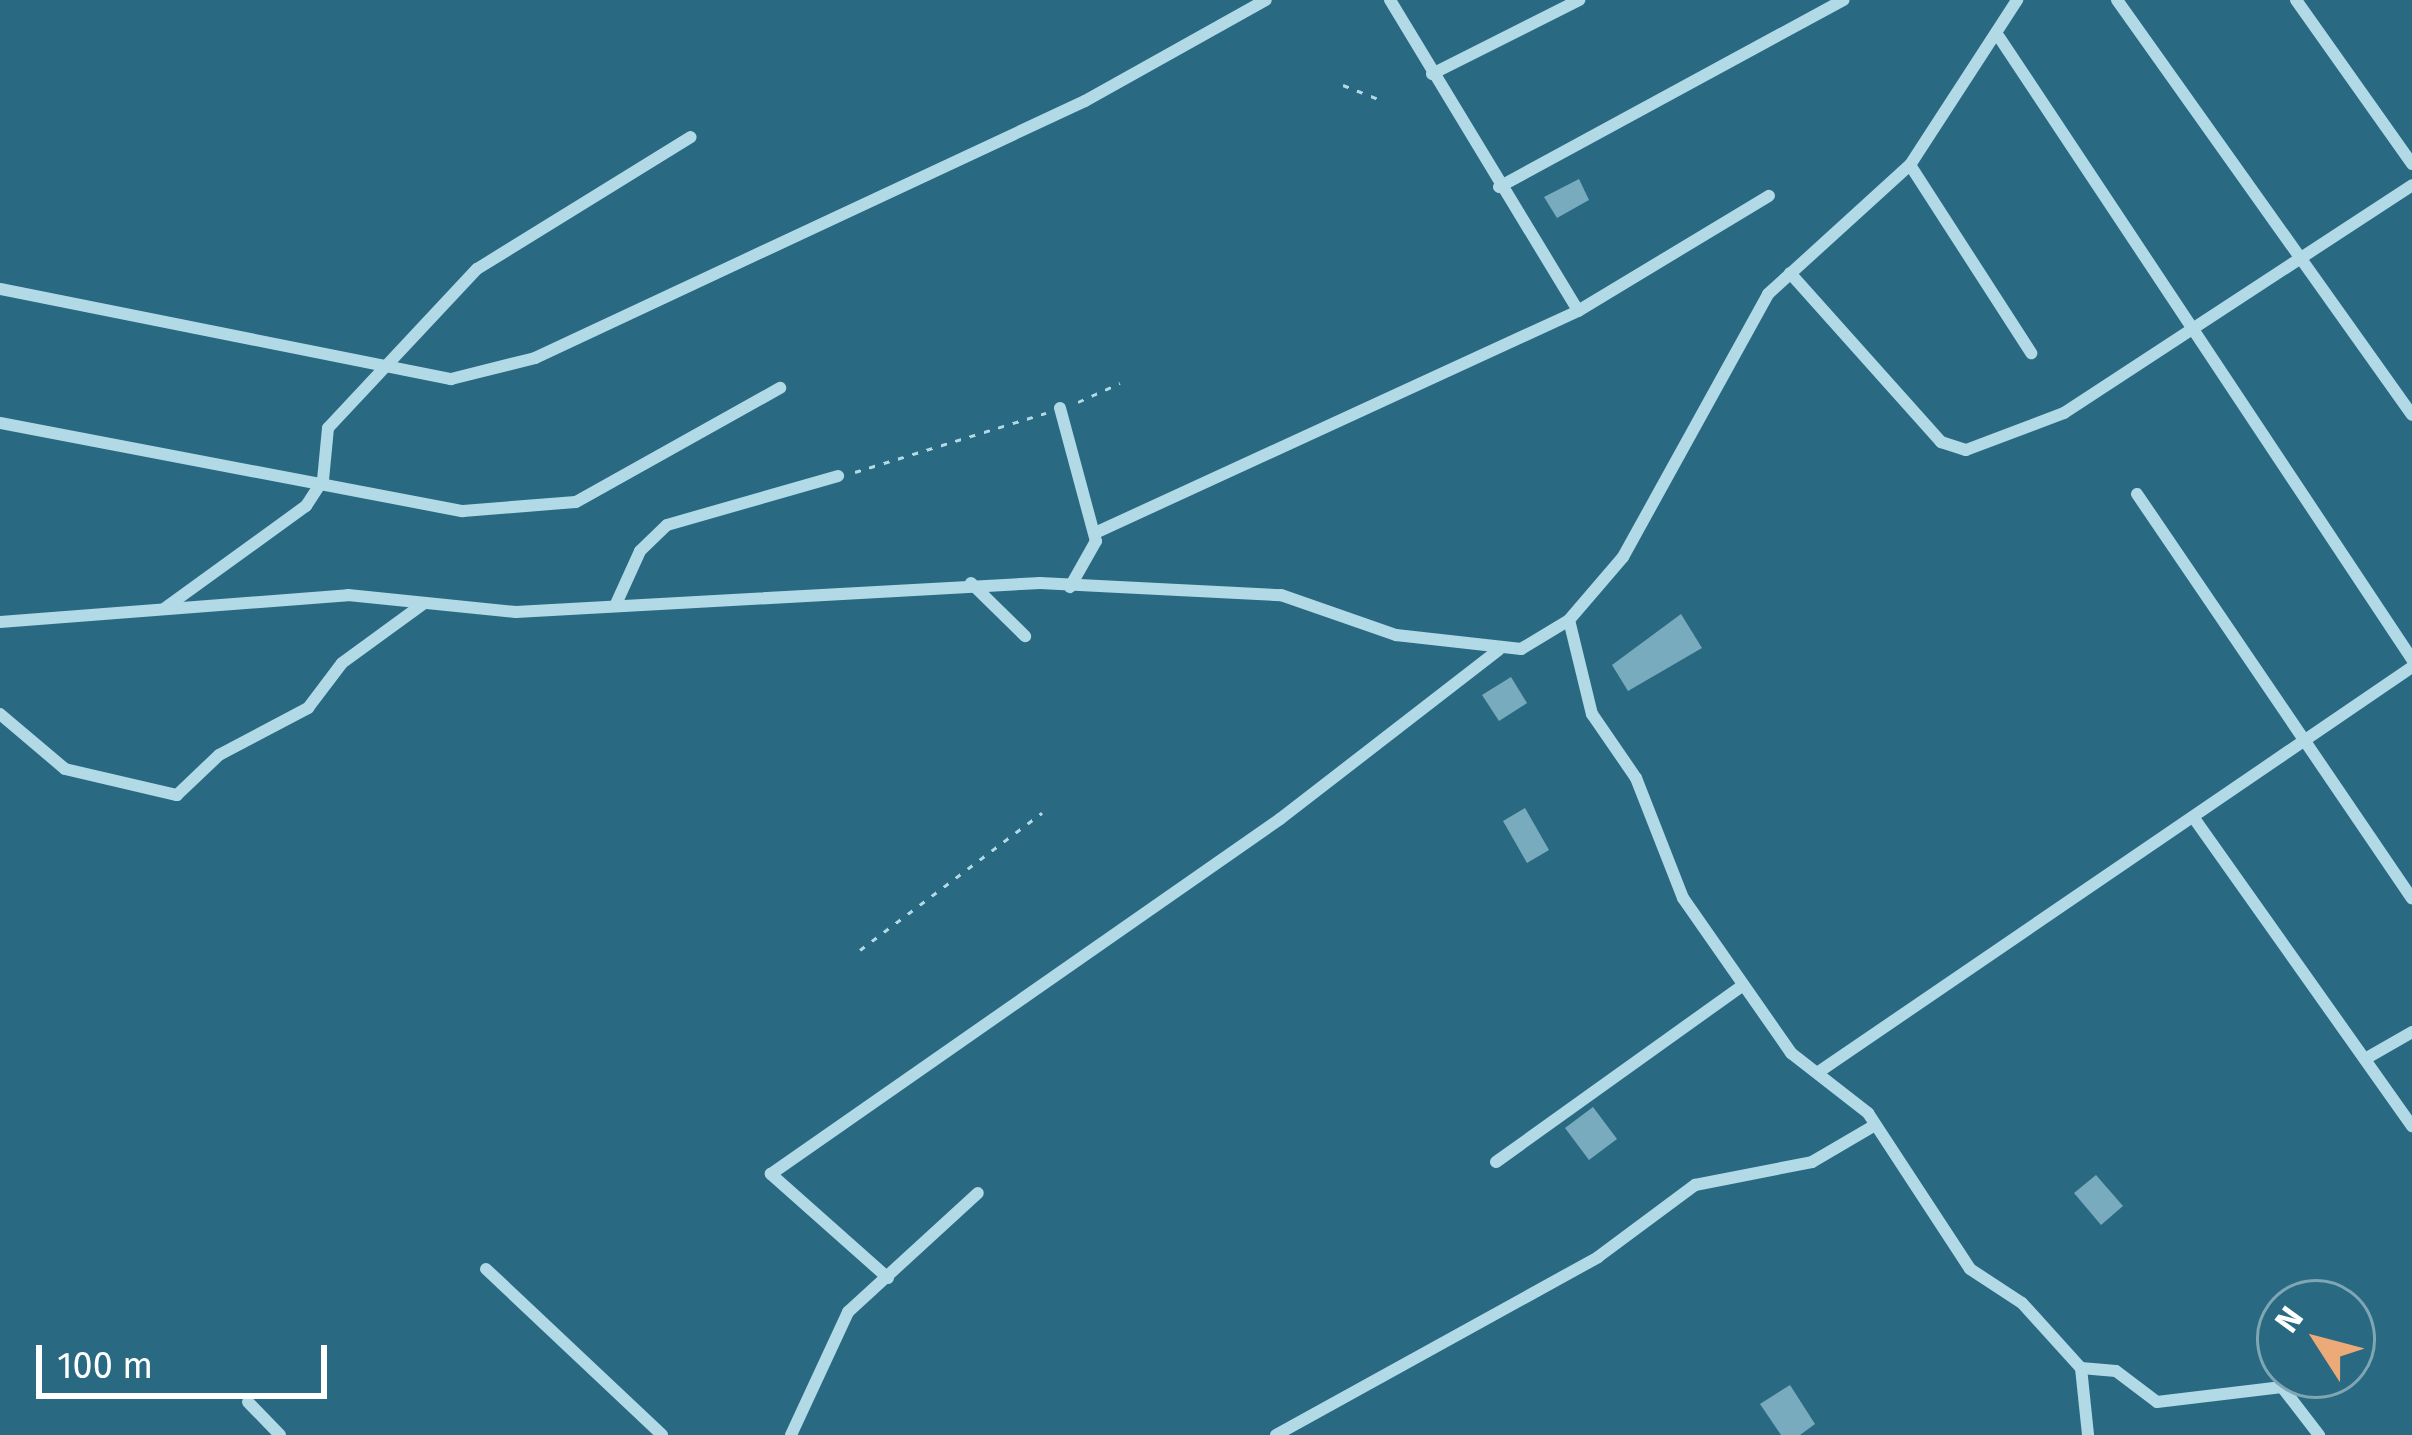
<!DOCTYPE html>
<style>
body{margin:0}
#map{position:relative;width:2412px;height:1435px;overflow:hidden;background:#296a82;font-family:"Fira Sans",sans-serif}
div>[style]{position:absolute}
.building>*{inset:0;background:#79abbe}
.path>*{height:3px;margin-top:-1.5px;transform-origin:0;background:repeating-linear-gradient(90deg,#b2d9e6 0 6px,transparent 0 15px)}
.minor>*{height:12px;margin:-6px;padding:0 6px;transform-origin:6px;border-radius:6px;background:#b2d9e6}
span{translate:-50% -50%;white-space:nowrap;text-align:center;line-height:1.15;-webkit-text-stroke:12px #296a82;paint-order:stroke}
.north{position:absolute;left:2256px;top:1279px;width:120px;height:120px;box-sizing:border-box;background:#296a82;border:3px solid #7fa6b4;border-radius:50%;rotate:306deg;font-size:33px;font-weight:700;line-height:48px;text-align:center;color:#fff}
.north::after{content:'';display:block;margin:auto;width:42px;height:54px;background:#edaa79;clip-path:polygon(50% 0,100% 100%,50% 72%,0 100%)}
.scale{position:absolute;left:36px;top:1345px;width:291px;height:54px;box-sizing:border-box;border:6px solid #fff;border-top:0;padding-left:15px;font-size:36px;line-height:42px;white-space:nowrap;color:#fff;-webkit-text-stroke:9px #296a82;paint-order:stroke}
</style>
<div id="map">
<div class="building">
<div style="clip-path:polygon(1579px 179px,1589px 200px,1557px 218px,1544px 197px)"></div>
<div style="clip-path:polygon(1681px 614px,1702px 648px,1628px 691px,1612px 665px)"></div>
<div style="clip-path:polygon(1511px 677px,1527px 703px,1499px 721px,1482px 695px)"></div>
<div style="clip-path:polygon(1525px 808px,1549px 850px,1527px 863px,1503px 821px)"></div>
<div style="clip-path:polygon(1593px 1107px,1617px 1139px,1589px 1160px,1565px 1128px)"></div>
<div style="clip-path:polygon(2096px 1175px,2123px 1206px,2101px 1225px,2074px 1193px)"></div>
<div style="clip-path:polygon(1790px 1385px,1815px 1424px,1800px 1435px,1781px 1435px,1760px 1404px)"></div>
</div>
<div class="path">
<div style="left:1343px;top:85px;width:41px;rotate:21.5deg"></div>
<div style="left:1078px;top:402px;width:46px;rotate:-24.3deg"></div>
<div style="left:855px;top:472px;width:200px;rotate:-17.2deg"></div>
<div style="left:860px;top:950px;width:228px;rotate:-37deg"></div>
</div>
<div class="minor">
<div style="left:1390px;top:0;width:363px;rotate:58.8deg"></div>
<div style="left:2117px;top:0;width:509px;rotate:54.59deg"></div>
<div style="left:2296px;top:0;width:201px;rotate:54.7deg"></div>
<div style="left:1999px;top:37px;width:747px;rotate:56.42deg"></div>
<div style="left:1432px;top:74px;width:165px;rotate:-26.7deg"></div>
<div style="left:1910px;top:165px;width:224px;rotate:57.2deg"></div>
<div style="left:1499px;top:187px;width:392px;rotate:-28.5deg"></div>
<div style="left:1790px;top:273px;width:227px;rotate:48.2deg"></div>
<div style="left:1941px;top:442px;width:26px;rotate:18deg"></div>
<div style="left:1966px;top:450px;width:105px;rotate:-20.7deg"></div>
<div style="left:2064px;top:413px;width:416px;rotate:-33.2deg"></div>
<div style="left:0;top:289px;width:460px;rotate:11.3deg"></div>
<div style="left:451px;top:379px;width:87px;rotate:-14deg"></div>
<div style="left:535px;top:358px;width:607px;rotate:-25.05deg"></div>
<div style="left:1085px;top:101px;width:207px;rotate:-29.2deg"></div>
<div style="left:1060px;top:408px;width:138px;rotate:74.9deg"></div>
<div style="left:1096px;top:541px;width:53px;rotate:119.5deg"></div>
<div style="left:0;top:423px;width:471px;rotate:10.8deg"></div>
<div style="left:463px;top:511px;width:113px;rotate:-4.6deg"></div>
<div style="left:576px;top:502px;width:234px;rotate:-29.2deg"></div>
<div style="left:2137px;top:494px;width:489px;rotate:55.8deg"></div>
<div style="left:1095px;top:533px;width:532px;rotate:-24.68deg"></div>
<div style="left:1578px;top:311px;width:223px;rotate:-31.1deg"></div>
<div style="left:971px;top:583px;width:76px;rotate:44.5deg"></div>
<div style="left:616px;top:604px;width:58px;rotate:-65.6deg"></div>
<div style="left:640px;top:551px;width:37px;rotate:-44deg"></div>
<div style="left:667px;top:525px;width:178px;rotate:-16deg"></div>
<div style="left:165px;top:608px;width:174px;rotate:-35.9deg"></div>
<div style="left:306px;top:506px;width:31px;rotate:-57deg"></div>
<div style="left:323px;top:480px;width:52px;rotate:-84.5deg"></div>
<div style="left:328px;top:428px;width:218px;rotate:-46.9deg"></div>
<div style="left:477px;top:269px;width:251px;rotate:-31.7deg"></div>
<div style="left:1569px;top:620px;width:97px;rotate:76.3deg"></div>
<div style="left:1592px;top:714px;width:78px;rotate:55.5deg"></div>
<div style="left:1636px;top:778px;width:129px;rotate:68.6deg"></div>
<div style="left:1683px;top:898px;width:189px;rotate:55.1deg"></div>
<div style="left:1791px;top:1053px;width:98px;rotate:37.9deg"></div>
<div style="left:1868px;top:1113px;width:186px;rotate:56.8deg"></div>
<div style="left:1970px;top:1269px;width:62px;rotate:33.2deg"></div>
<div style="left:2022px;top:1303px;width:88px;rotate:47.8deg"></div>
<div style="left:2081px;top:1368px;width:35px;rotate:5deg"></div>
<div style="left:2116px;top:1371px;width:51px;rotate:37.1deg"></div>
<div style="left:2157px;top:1402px;width:126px;rotate:-6.8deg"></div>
<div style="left:2282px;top:1387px;width:61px;rotate:52.4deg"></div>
<div style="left:0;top:622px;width:349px;rotate:-4.4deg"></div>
<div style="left:348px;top:595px;width:169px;rotate:5.8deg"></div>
<div style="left:516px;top:612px;width:525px;rotate:-3.17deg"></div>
<div style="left:1040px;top:583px;width:241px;rotate:2.9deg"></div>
<div style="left:1281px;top:595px;width:122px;rotate:19.2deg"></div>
<div style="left:1396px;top:635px;width:126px;rotate:6.4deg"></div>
<div style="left:1521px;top:649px;width:56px;rotate:-31.1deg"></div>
<div style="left:1569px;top:620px;width:83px;rotate:-49.4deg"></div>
<div style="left:1623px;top:557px;width:300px;rotate:-61.1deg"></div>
<div style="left:1768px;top:294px;width:192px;rotate:-42.3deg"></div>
<div style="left:1910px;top:165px;width:197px;rotate:-57deg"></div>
<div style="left:0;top:714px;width:85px;rotate:40.2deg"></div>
<div style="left:65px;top:769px;width:115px;rotate:13.1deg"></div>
<div style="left:177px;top:795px;width:58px;rotate:-43.6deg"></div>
<div style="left:219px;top:755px;width:101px;rotate:-27.8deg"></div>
<div style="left:308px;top:708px;width:56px;rotate:-52.9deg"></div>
<div style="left:342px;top:663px;width:100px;rotate:-36.1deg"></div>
<div style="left:2196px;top:821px;width:374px;rotate:54.7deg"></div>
<div style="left:2365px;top:1059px;width:54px;rotate:-29.9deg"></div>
<div style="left:1820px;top:1071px;width:717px;rotate:-34.31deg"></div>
<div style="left:1496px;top:1162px;width:304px;rotate:-35.6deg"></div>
<div style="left:486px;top:1269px;width:242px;rotate:43.3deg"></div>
<div style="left:888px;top:1278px;width:157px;rotate:-138.4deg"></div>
<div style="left:771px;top:1174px;width:621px;rotate:-34.89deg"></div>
<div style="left:1280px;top:819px;width:277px;rotate:-37.7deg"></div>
<div style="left:2081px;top:1368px;width:67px;rotate:84deg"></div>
<div style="left:248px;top:1402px;width:46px;rotate:45.9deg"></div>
<div style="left:791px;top:1435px;width:136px;rotate:-65.1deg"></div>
<div style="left:848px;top:1312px;width:176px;rotate:-42.5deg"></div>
<div style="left:1276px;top:1435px;width:368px;rotate:-28.9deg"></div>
<div style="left:1598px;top:1257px;width:121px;rotate:-36.6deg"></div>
<div style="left:1695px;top:1185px;width:119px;rotate:-11.1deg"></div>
<div style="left:1812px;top:1162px;width:73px;rotate:-30.4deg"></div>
</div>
<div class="north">N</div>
<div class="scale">100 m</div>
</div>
